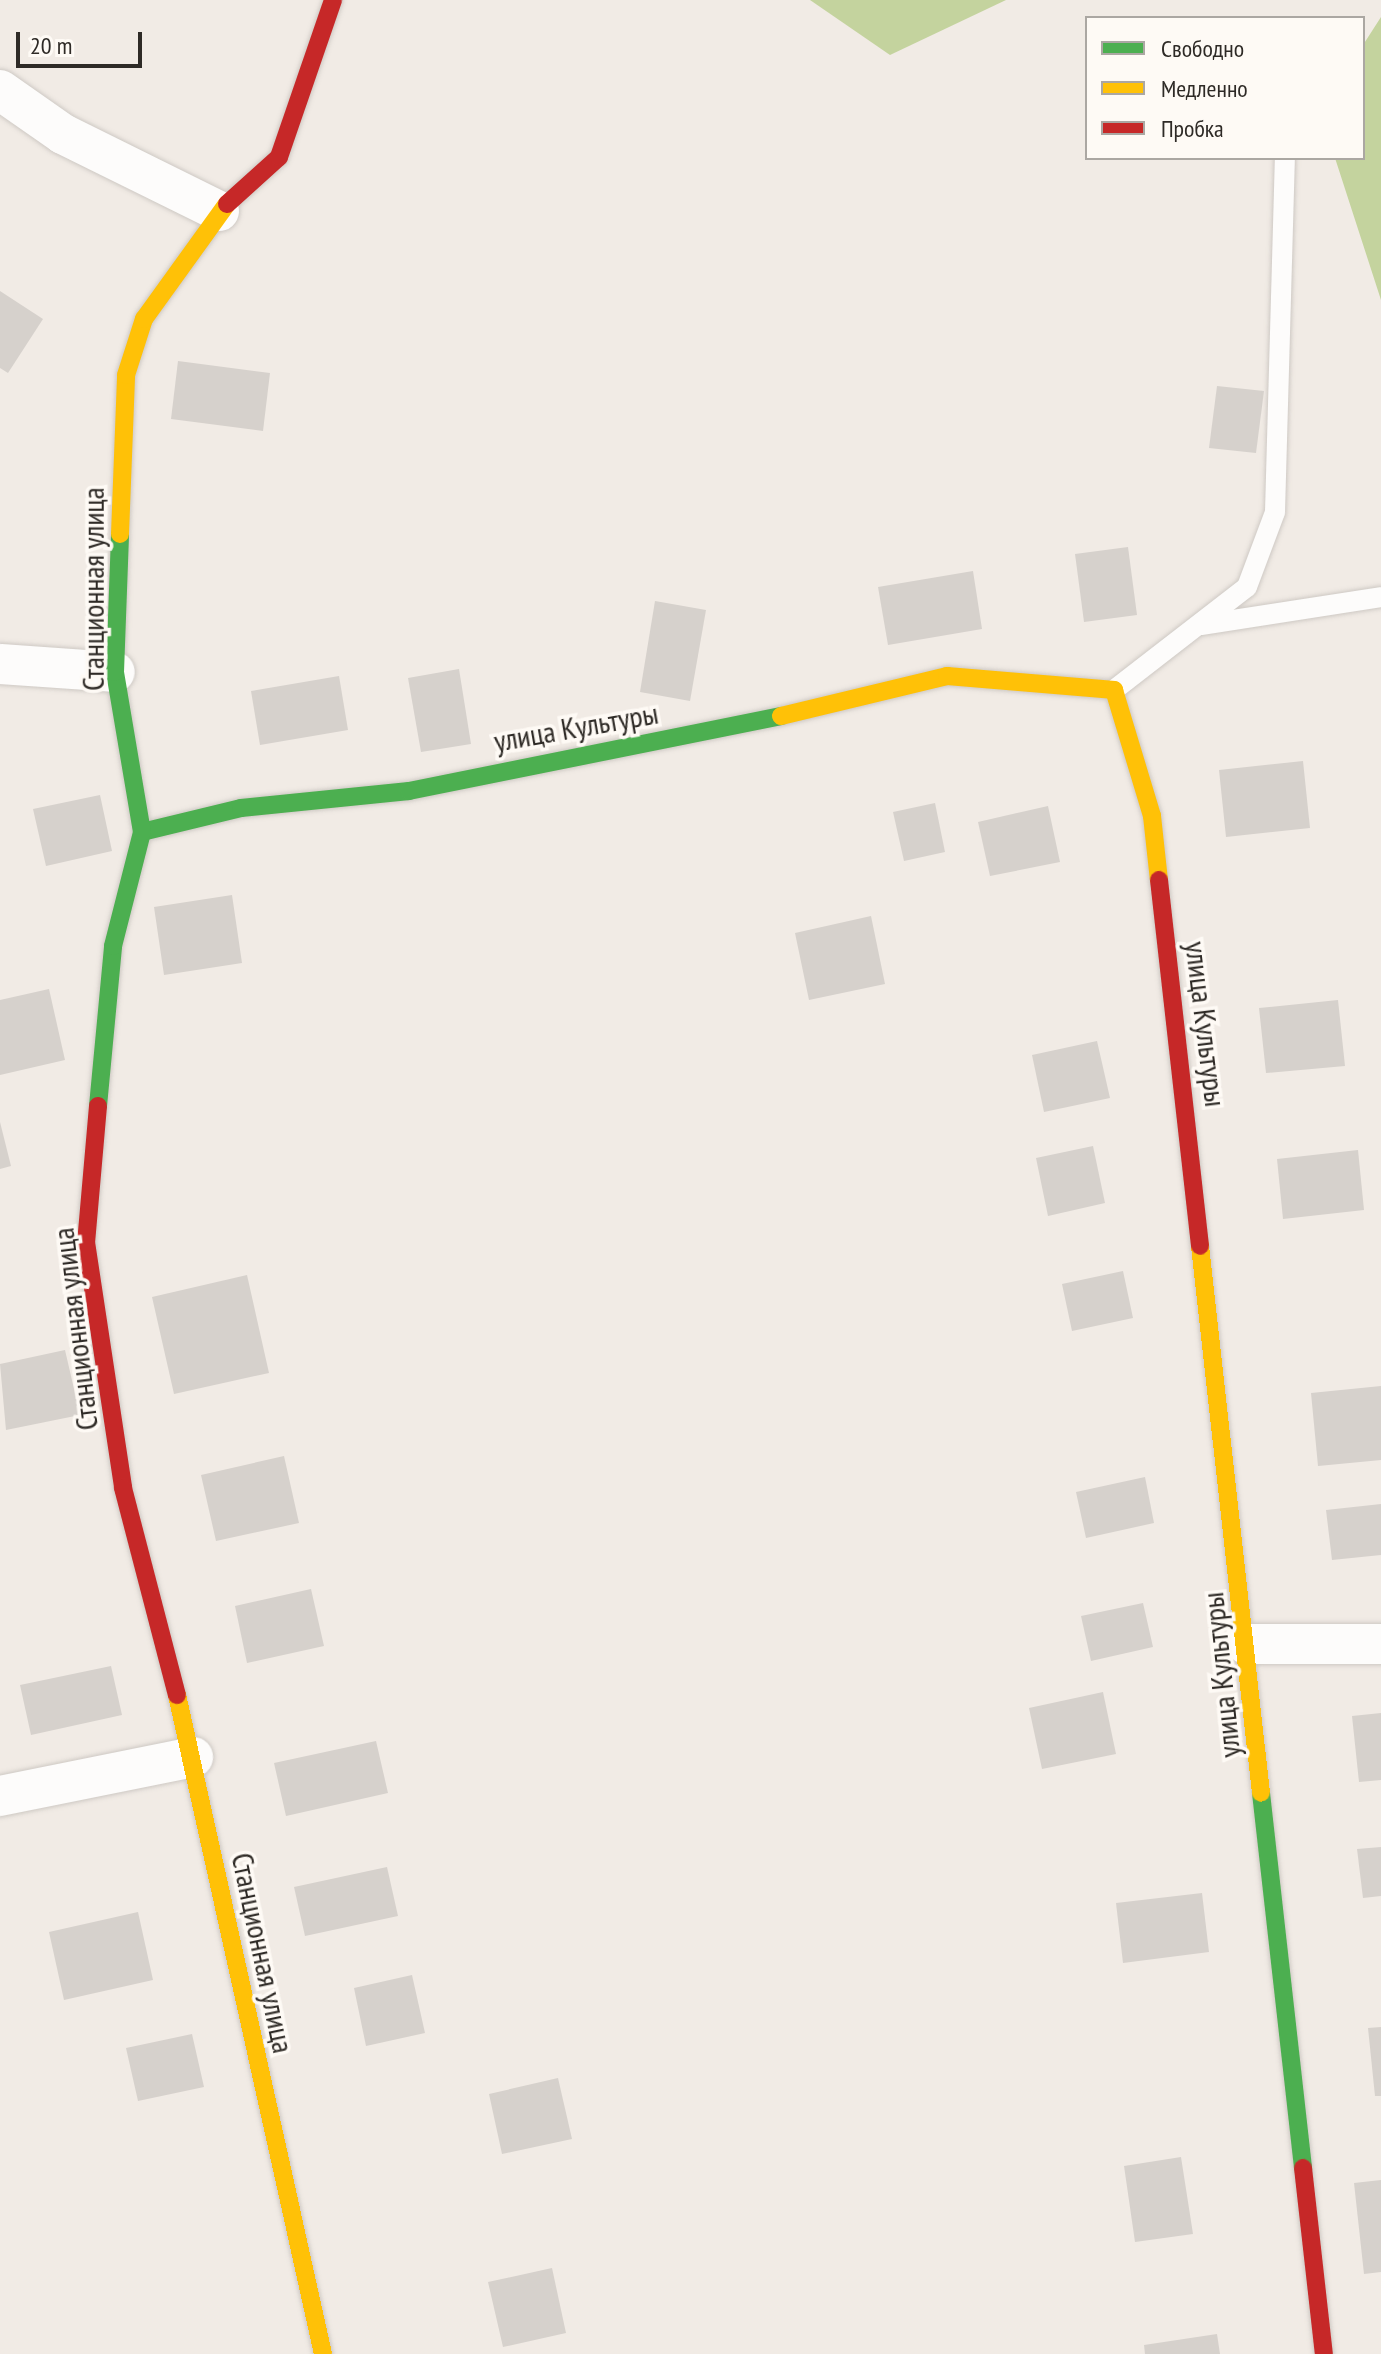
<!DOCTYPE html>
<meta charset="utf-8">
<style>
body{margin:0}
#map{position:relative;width:1381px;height:2354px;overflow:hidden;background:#f1ebe5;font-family:"PT Sans Narrow",sans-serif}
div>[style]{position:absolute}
.forest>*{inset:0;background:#c4d39e}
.building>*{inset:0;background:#d6d1cc}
.roads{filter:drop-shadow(0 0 2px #cec9c4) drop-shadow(0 0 2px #cec9c4)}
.lane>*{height:20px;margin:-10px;padding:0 10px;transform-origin:10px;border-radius:10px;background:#fdfcfb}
.street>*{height:40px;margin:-20px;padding:0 20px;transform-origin:20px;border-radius:20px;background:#fdfcfb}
.fast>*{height:18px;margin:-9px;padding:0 9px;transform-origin:9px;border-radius:9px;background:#4caf50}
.slow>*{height:18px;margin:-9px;padding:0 9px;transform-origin:9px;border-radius:9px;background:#ffc107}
.jam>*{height:18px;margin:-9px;padding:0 9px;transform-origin:9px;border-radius:9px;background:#c62828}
span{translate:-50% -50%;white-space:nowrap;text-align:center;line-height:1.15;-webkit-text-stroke:7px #fefaf5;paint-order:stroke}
.street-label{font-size:30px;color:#2e2a26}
.legend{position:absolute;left:1085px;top:16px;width:280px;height:144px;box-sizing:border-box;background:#fefaf5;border:2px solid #aba7a2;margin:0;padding:10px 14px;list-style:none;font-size:24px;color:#2e2a26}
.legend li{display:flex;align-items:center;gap:16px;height:40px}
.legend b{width:40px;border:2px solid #aba7a2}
.scale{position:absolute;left:16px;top:32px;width:126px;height:36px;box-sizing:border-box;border:4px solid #2e2a26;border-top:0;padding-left:10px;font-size:24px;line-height:28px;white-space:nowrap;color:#2e2a26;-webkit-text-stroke:6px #fefaf5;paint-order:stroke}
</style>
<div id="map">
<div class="forest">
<div style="clip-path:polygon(810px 0,1006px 0,890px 55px)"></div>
<div style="clip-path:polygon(1381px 17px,1381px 300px,1335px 158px,1363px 158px,1363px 45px)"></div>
</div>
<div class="building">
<div style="clip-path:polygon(0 291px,43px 319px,8px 373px,0 368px)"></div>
<div style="clip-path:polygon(178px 361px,270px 373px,263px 431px,171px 419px)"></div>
<div style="clip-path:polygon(1217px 386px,1264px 391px,1256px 453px,1209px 448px)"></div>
<div style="clip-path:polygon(1128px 547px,1137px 615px,1084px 622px,1075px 554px)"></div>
<div style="clip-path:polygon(973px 571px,982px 629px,888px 645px,878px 587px)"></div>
<div style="clip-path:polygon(655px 601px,706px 610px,690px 701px,640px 692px)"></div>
<div style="clip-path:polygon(459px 669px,471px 744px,421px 752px,408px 678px)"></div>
<div style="clip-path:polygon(339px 676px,348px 730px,260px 745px,251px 691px)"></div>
<div style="clip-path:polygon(1303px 761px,1310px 828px,1226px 837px,1219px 770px)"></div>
<div style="clip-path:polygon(100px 795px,112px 851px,46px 866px,33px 809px)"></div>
<div style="clip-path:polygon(935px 803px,945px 852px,904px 861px,893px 812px)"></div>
<div style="clip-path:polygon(1048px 806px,1060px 862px,990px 876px,978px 822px)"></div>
<div style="clip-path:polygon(232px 895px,242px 963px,164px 975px,154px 907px)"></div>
<div style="clip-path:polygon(871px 916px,885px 984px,809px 1000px,795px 933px)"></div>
<div style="clip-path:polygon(49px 989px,65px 1060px,0 1075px,0 1000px)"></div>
<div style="clip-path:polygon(1338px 1000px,1345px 1066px,1266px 1073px,1259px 1008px)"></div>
<div style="clip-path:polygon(1097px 1041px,1110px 1098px,1044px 1112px,1032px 1055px)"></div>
<div style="clip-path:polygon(0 1122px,11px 1166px,0 1169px)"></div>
<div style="clip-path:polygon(1093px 1146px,1105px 1203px,1048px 1216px,1036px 1158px)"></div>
<div style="clip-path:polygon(1358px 1150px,1364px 1210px,1283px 1219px,1277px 1159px)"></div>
<div style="clip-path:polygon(1123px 1271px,1133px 1318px,1072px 1331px,1062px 1284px)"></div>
<div style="clip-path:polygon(247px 1275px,269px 1373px,174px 1394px,152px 1297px)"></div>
<div style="clip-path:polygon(65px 1350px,80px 1415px,6px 1430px,0 1364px)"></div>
<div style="clip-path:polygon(1381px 1386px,1381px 1460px,1318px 1466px,1311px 1393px)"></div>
<div style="clip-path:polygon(284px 1456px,299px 1523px,216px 1541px,201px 1475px)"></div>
<div style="clip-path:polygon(1145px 1477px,1154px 1523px,1086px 1538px,1076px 1492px)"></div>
<div style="clip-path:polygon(1381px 1504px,1381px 1555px,1332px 1560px,1326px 1510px)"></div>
<div style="clip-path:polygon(311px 1589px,324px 1646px,247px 1663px,235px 1606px)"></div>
<div style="clip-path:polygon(1143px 1603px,1153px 1647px,1091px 1661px,1081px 1616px)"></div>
<div style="clip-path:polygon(111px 1666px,122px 1715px,31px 1735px,20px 1685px)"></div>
<div style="clip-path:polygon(1103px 1692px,1116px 1754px,1042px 1769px,1029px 1708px)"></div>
<div style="clip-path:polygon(1381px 1713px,1381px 1780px,1359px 1782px,1352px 1716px)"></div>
<div style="clip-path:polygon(376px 1741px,388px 1793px,286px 1816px,274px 1763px)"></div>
<div style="clip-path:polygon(1381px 1847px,1381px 1896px,1363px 1898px,1357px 1849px)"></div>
<div style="clip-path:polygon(387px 1867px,398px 1916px,305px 1936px,294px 1887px)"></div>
<div style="clip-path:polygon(1202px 1893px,1209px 1952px,1123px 1963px,1116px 1903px)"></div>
<div style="clip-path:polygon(138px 1912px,153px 1980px,64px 2000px,49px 1932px)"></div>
<div style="clip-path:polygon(412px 1975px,425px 2033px,366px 2046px,354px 1988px)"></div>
<div style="clip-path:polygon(1381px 2027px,1381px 2096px,1375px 2096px,1368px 2028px)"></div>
<div style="clip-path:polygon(192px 2034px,204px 2087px,138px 2101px,126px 2048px)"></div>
<div style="clip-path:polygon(558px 2078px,572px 2139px,502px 2154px,489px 2094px)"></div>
<div style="clip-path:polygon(1181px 2157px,1193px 2234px,1135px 2242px,1124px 2166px)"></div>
<div style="clip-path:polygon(1381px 2180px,1381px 2272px,1364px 2274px,1354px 2183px)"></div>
<div style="clip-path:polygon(552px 2268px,566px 2333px,503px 2347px,488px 2282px)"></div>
<div style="clip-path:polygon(1217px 2334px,1220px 2354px,1145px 2354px,1144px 2345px)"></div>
</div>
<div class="roads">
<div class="lane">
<div style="left:1201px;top:625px;width:182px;rotate:-8.8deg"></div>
<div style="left:1114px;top:690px;width:168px;rotate:-37.8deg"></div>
<div style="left:1247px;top:587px;width:80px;rotate:-69.5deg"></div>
<div style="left:1275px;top:512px;width:354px;rotate:-88.4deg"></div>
</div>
<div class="street">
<div style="left:0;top:90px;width:77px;rotate:34.9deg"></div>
<div style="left:63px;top:134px;width:174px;rotate:26.3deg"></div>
<div style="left:0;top:664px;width:115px;rotate:4deg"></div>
<div style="left:1246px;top:1644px;width:135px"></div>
<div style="left:0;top:1796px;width:197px;rotate:-11.4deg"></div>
</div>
<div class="fast">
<div style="left:142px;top:832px;width:102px;rotate:-13.6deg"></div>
<div style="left:241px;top:808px;width:169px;rotate:-5.8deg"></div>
<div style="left:409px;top:791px;width:379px;rotate:-11.4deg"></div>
<div style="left:98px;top:1106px;width:161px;rotate:-84.6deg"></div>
<div style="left:113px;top:946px;width:118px;rotate:-75.7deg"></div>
<div style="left:142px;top:832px;width:162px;rotate:-99.6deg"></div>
<div style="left:115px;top:672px;width:138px;rotate:-87.9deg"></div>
<div style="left:1261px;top:1793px;width:377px;rotate:83.6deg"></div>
</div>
<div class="slow">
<div style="left:120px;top:534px;width:159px;rotate:-87.8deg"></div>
<div style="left:126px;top:375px;width:59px;rotate:-72.2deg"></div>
<div style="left:144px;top:319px;width:142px;rotate:-54.2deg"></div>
<div style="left:781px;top:716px;width:171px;rotate:-13.5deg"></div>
<div style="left:947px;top:676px;width:168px;rotate:4.8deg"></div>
<div style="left:1114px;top:690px;width:132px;rotate:73.2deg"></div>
<div style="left:1152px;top:816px;width:64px;rotate:83.8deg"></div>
<div style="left:1200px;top:1246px;width:550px;rotate:83.64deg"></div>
<div style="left:177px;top:1695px;width:675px;rotate:77.51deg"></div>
</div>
<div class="jam">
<div style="left:227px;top:204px;width:70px;rotate:-42.1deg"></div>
<div style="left:279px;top:157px;width:166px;rotate:-71deg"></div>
<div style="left:1159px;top:880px;width:368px;rotate:83.6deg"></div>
<div style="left:98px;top:1106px;width:137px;rotate:95deg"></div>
<div style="left:86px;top:1242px;width:249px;rotate:81.4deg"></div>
<div style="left:123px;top:1488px;width:214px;rotate:75.4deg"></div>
<div style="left:1303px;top:2168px;width:187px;rotate:83.6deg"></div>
</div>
</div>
<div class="street-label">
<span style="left:93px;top:589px;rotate:-90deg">Станционная улица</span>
<span style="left:576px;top:727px;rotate:-10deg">улица Культуры</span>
<span style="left:1206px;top:1024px;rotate:83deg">улица Культуры</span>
<span style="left:75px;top:1329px;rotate:-97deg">Станционная улица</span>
<span style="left:1221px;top:1675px;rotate:-96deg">улица Культуры</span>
<span style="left:263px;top:1953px;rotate:78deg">Станционная улица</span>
</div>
<ul class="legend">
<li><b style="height:10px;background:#4caf50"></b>Свободно</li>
<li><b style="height:10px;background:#ffc107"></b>Медленно</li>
<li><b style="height:10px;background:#c62828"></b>Пробка</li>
</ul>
<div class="scale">20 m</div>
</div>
